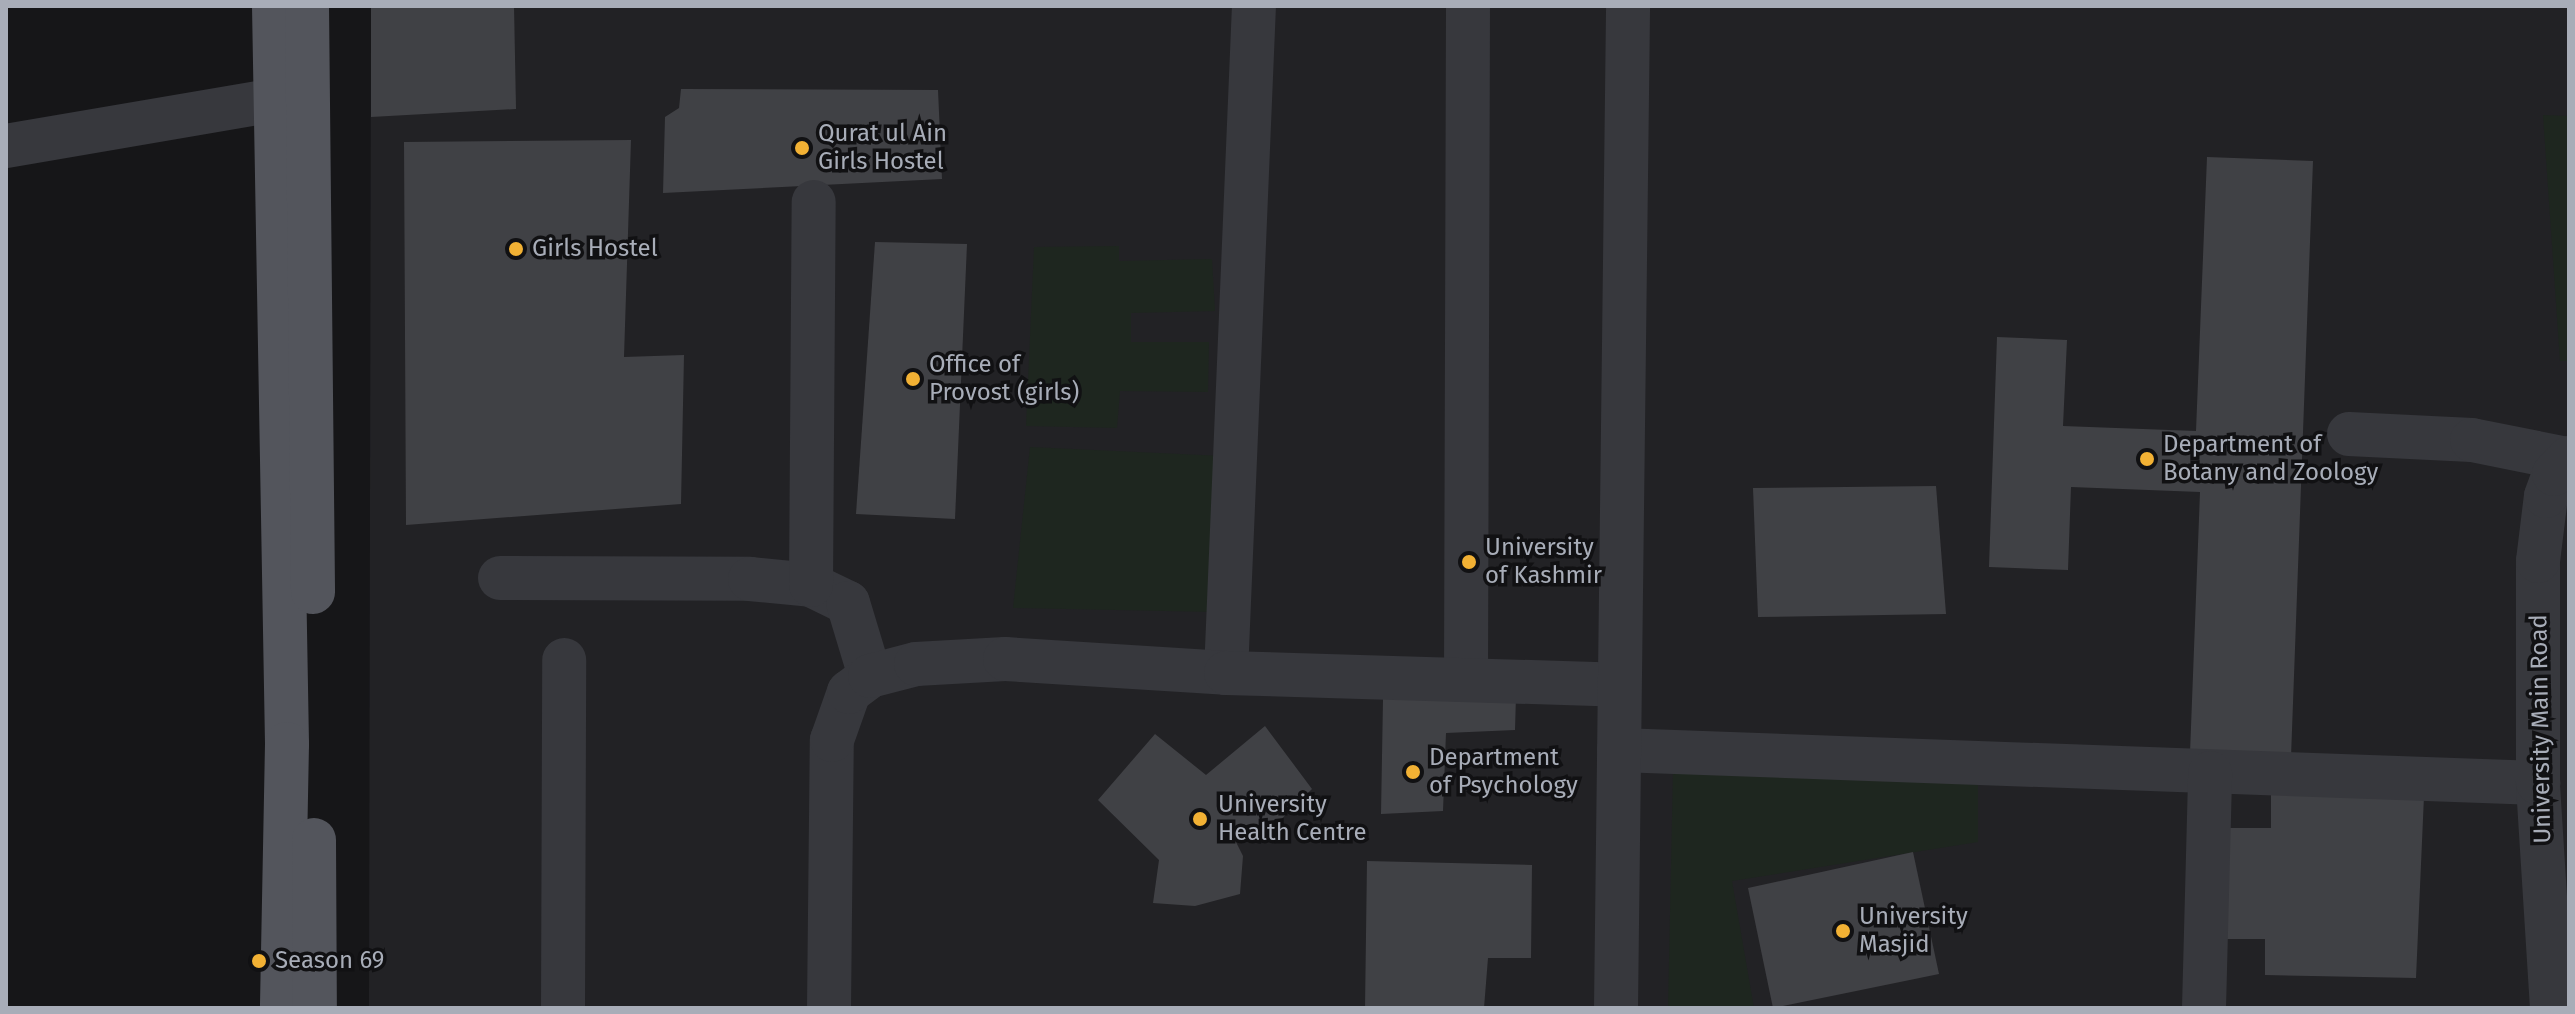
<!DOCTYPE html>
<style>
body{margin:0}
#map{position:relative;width:2575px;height:1014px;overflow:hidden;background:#161618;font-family:"Fira Sans",sans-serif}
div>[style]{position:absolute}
.built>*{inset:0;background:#222225}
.green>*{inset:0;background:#1e261f}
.building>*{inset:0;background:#404145}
.minor>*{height:44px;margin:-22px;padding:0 22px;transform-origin:22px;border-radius:22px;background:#37383d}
.major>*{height:44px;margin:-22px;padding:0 22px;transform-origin:22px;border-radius:22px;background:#53555c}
.dots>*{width:22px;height:22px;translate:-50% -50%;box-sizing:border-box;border:4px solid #111113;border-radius:50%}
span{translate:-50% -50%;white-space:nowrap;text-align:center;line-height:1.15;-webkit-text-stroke:7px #111113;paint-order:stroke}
.poi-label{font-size:24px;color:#a8adb8}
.left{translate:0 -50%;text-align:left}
.street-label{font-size:24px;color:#a8adb8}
.frame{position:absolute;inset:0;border:8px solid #a8adb8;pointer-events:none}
</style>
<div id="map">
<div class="built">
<div style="clip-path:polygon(371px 6px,2569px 6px,2569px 1008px,369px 1008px)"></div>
</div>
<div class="green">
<div style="clip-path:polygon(2543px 115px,2569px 116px,2569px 361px,2560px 361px)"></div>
<div style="clip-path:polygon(1119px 246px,1119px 261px,1212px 259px,1215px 311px,1131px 313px,1131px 342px,1209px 342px,1208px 392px,1120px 391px,1117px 428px,1026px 426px,1034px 247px)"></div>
<div style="clip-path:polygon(1030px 447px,1223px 456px,1215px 612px,1013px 608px)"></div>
<div style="clip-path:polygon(1673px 771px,1978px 783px,1978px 842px,1732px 881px,1754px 1008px,1668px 1008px)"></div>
</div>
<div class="building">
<div style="clip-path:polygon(371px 6px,514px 6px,516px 109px,371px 117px)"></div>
<div style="clip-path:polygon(681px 89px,938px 90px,942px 179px,663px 193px,665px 117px,679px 108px)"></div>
<div style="clip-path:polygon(631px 140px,624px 357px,684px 355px,681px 504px,406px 525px,404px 142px)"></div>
<div style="clip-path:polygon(2207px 157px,2313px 161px,2291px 757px,2190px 753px,2200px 492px,2071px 487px,2068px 570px,1989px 567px,1997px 337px,2067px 340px,2063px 426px,2196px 431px)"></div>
<div style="clip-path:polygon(875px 242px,967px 244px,955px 519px,856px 514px)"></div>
<div style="clip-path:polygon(1936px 486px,1946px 614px,1758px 617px,1753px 488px)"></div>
<div style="clip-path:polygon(1516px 696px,1515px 730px,1446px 733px,1443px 811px,1381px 814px,1383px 699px)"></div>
<div style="clip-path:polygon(1265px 726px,1312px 789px,1258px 842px,1235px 840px,1243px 856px,1240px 894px,1195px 906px,1153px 903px,1159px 860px,1098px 800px,1155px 734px,1206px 775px)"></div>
<div style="clip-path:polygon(2271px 791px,2424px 796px,2416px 978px,2265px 975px,2265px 939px,2216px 939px,2223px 828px,2271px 828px)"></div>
<div style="clip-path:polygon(1913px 852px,1939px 974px,1773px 1008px,1748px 888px)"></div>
<div style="clip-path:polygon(1367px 861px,1532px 865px,1531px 958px,1488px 958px,1484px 1008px,1365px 1008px)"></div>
</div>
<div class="minor">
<div style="left:6px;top:146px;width:273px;rotate:-9.7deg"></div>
<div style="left:2349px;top:434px;width:123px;rotate:2.8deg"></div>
<div style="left:2472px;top:440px;width:97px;rotate:11.3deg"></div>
<div style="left:500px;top:578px;width:250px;rotate:0.2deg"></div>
<div style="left:750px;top:579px;width:61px;rotate:5.6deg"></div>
<div style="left:811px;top:585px;width:41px;rotate:25.9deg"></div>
<div style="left:848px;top:603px;width:76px;rotate:73.2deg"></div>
<div style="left:811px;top:585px;width:383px;rotate:-89.6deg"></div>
<div style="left:1226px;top:673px;width:668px;rotate:-87.6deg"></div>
<div style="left:1466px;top:679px;width:673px;rotate:-89.83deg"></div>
<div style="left:1619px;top:750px;width:920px;rotate:2.06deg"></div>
<div style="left:563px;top:1008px;width:348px;rotate:-89.8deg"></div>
<div style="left:829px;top:1008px;width:268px;rotate:-89.4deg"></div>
<div style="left:832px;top:740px;width:51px;rotate:-70.5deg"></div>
<div style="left:849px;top:692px;width:26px;rotate:-37deg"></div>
<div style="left:870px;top:676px;width:48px;rotate:-14.6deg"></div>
<div style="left:916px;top:664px;width:89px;rotate:-3.2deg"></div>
<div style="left:1005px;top:659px;width:221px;rotate:3.6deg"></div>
<div style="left:1226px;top:673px;width:393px;rotate:1.7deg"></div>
<div style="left:1616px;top:1008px;width:1002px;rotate:-89.31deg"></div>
<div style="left:2204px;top:1008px;width:235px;rotate:-88.5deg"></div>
<div style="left:2552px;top:1008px;width:225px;rotate:-93.6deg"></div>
<div style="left:2538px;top:783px;width:222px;rotate:-90deg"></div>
<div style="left:2538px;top:561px;width:65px;rotate:-83deg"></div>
<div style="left:2546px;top:496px;width:23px;rotate:-70deg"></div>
<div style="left:2554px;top:474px;width:22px;rotate:-47deg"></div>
</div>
<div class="major">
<div style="left:274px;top:6px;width:738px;rotate:88.99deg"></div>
<div style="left:287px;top:744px;width:264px;rotate:91.1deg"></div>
<div style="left:307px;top:6px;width:586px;rotate:89.41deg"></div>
<div style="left:314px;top:840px;width:168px;rotate:89.7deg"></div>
</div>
<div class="dots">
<div style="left:802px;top:148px;background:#f2b134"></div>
<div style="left:516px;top:249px;background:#f2b134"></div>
<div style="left:913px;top:379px;background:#f2b134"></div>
<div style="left:2147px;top:459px;background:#f2b134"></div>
<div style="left:1469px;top:562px;background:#f2b134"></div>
<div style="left:1413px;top:772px;background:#f2b134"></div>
<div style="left:1200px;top:819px;background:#f2b134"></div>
<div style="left:1843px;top:931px;background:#f2b134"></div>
<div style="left:259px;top:961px;background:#f2b134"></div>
</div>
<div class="poi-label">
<span class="left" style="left:818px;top:148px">Qurat ul Ain<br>Girls Hostel</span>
<span class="left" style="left:532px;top:249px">Girls Hostel</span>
<span class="left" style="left:929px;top:379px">Office of<br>Provost (girls)</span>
<span class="left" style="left:2163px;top:459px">Department of<br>Botany and Zoology</span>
<span class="left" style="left:1485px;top:562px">University<br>of Kashmir</span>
<span class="left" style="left:1429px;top:772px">Department<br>of Psychology</span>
<span class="left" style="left:1218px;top:819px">University<br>Health Centre</span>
<span class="left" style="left:1859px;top:931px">University<br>Masjid</span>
<span class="left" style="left:275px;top:961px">Season 69</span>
</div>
<div class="street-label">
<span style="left:2541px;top:729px;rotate:-91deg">University Main Road</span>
</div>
<div class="frame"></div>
</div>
